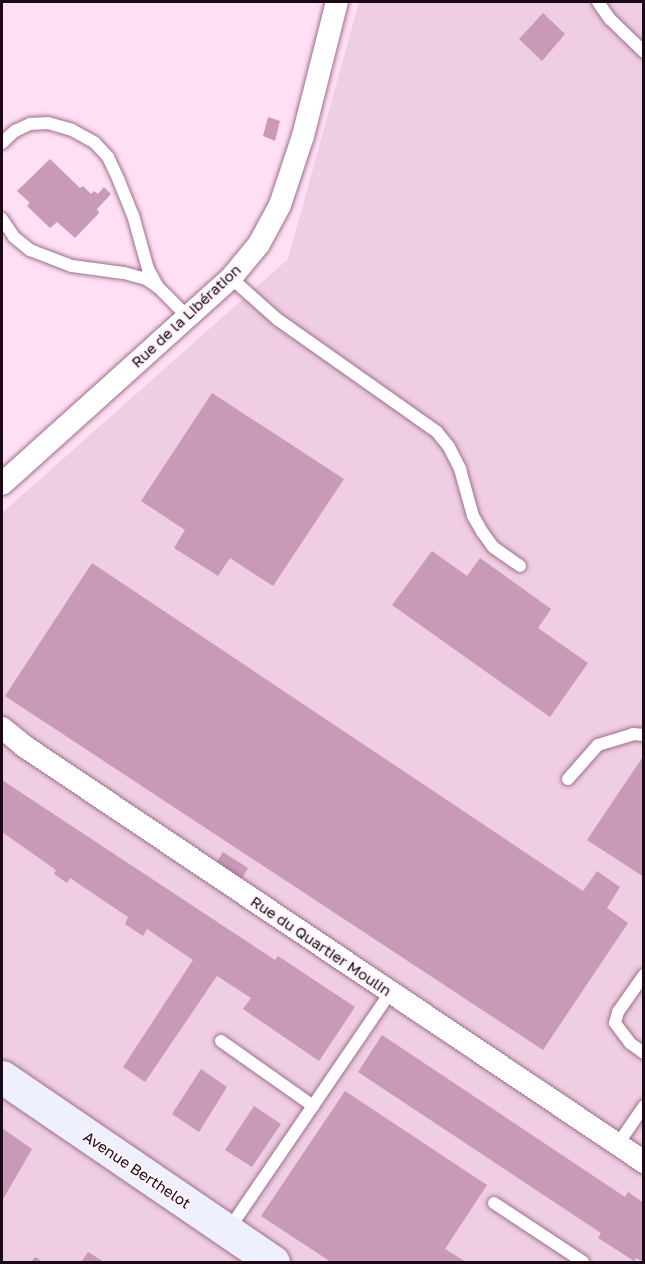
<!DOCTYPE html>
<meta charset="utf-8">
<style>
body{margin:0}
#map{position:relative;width:645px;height:1264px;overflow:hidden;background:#ffdff3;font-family:"Golos Text",sans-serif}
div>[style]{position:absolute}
.built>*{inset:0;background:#efcde2}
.building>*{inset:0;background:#c999b8}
.roads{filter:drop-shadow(0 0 2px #9d6f8d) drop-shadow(0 0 2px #9d6f8d)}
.service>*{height:12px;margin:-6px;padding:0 6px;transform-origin:6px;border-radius:6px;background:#fff}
.minor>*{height:22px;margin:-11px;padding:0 11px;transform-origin:11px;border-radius:11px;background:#fff}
.secondary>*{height:33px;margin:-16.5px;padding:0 16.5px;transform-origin:16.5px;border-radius:16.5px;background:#eef0fd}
span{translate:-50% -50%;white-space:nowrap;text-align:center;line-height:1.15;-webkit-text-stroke:4.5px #fef4fa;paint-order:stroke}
.street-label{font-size:15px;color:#1b0a16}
.frame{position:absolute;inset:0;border:3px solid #1b0a16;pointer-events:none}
</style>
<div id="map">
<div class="built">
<div style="clip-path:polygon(359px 2px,643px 2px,643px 1262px,2px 1262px,2px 513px,288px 259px)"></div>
</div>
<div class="building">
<div style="clip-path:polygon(543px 13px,565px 34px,542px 61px,519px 39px)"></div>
<div style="clip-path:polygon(268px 117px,280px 121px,275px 141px,263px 136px)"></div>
<div style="clip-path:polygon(50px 159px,80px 188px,83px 186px,91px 194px,94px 191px,98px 194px,104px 187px,111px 194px,97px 209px,99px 213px,75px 238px,57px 222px,50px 228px,27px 206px,30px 203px,17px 191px)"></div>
<div style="clip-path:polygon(212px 393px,344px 479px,273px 586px,230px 558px,218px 576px,174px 548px,185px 530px,141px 501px)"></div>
<div style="clip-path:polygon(432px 551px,467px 576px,480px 558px,551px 609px,538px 628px,588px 663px,550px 717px,392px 605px)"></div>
<div style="clip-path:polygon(92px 563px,583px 891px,597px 871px,620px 887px,607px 908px,628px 923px,543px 1050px,5px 696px)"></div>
<div style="clip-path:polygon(644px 755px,644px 877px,587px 840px)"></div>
<div style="clip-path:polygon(2px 780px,275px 960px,278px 956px,355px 1007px,319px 1061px,243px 1009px,251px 998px,217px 976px,145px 1082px,123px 1067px,193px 960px,147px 929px,143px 936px,125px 924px,128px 917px,70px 878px,67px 883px,54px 874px,56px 870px,2px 832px)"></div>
<div style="clip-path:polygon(223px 852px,248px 868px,240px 882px,215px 865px)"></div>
<div style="clip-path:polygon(382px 1035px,625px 1197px,628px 1192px,644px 1203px,644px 1262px,636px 1258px,634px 1261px,598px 1238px,601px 1233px,358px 1072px)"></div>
<div style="clip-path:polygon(201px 1069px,227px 1087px,199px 1132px,172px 1114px)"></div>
<div style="clip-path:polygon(345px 1091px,487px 1185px,445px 1249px,466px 1262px,331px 1262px,261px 1216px)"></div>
<div style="clip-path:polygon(254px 1106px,281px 1124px,252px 1167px,225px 1150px)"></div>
<div style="clip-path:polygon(2px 1128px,32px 1149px,2px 1201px)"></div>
<div style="clip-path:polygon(88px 1252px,104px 1262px,81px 1262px)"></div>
<div style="clip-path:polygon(35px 1257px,43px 1262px,31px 1262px)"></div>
</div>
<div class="roads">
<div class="service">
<div style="left:598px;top:2px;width:21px;rotate:55deg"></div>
<div style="left:610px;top:19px;width:47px;rotate:44.1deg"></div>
<div style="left:2px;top:143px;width:18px;rotate:-43deg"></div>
<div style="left:15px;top:131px;width:17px;rotate:-25deg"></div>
<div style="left:30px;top:124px;width:18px;rotate:-3deg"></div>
<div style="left:48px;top:123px;width:25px;rotate:16deg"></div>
<div style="left:72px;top:130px;width:26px;rotate:29deg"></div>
<div style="left:95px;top:143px;width:19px;rotate:47deg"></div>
<div style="left:108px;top:157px;width:26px;rotate:65deg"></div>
<div style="left:119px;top:181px;width:37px;rotate:68deg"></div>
<div style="left:133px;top:215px;width:56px;rotate:74.5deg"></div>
<div style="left:148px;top:269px;width:21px;rotate:61deg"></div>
<div style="left:2px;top:219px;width:22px;rotate:56deg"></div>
<div style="left:14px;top:237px;width:21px;rotate:39deg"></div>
<div style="left:30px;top:250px;width:45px;rotate:20.9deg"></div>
<div style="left:72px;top:266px;width:52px;rotate:7.7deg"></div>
<div style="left:124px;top:273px;width:23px;rotate:15deg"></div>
<div style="left:146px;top:279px;width:14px;rotate:34deg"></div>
<div style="left:158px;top:287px;width:42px;rotate:45deg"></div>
<div style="left:231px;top:278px;width:62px;rotate:41.7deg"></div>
<div style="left:277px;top:319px;width:196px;rotate:35.2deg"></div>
<div style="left:437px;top:432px;width:19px;rotate:51deg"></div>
<div style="left:449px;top:447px;width:25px;rotate:63deg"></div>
<div style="left:460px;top:469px;width:49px;rotate:74.5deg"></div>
<div style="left:473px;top:516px;width:20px;rotate:60deg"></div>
<div style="left:483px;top:533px;width:17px;rotate:54deg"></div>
<div style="left:493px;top:547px;width:33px;rotate:35deg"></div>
<div style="left:568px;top:779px;width:45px;rotate:-48.6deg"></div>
<div style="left:598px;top:745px;width:37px;rotate:-17deg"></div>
<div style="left:633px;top:734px;width:11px;rotate:5deg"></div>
<div style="left:644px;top:975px;width:45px;rotate:125.1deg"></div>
<div style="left:618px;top:1012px;width:11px;rotate:105deg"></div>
<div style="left:615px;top:1023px;width:25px;rotate:53deg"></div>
<div style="left:630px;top:1043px;width:17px;rotate:36deg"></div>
<div style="left:221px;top:1041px;width:113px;rotate:35.2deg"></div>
<div style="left:618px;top:1144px;width:46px;rotate:-55.6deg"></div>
<div style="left:494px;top:1203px;width:107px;rotate:33.5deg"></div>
<div style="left:229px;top:1229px;width:286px;rotate:-55.7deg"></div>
</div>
<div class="minor">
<div style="left:2px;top:484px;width:308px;rotate:-42deg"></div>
<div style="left:231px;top:278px;width:44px;rotate:-50.5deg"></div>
<div style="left:259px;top:244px;width:44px;rotate:-61.7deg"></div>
<div style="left:280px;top:205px;width:73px;rotate:-71.6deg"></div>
<div style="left:303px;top:136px;width:138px;rotate:-75.8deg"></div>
<div style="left:2px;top:728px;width:28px;rotate:39deg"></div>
<div style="left:24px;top:746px;width:747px;rotate:33.86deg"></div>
</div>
<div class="secondary">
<div style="left:2px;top:1077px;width:328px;rotate:34.3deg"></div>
</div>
</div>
<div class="street-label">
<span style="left:186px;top:316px;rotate:-43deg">Rue de la Libération</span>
<span style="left:321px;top:946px;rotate:34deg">Rue du Quartier Moulin</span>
<span style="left:137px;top:1170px;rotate:34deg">Avenue Berthelot</span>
</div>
<div class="frame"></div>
</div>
